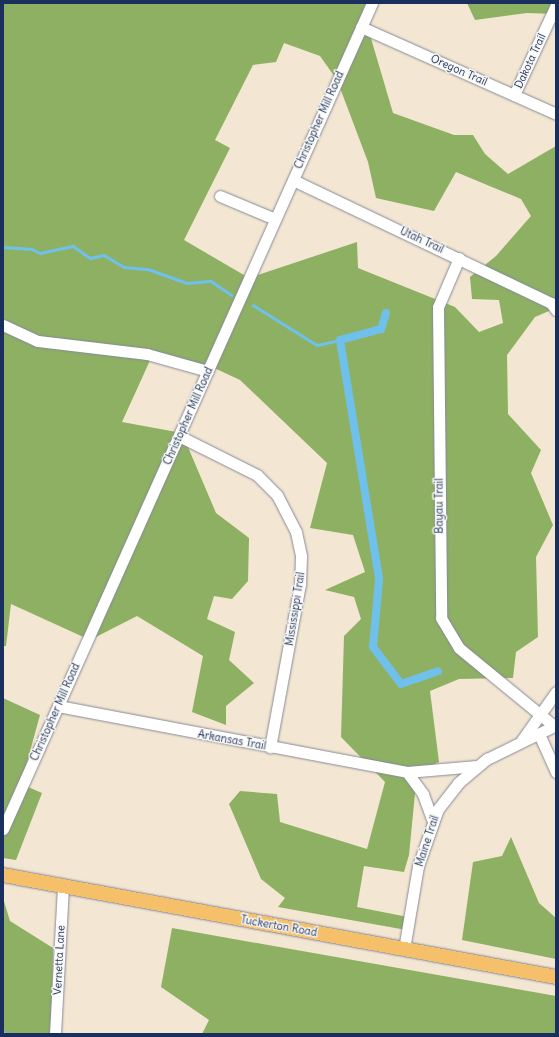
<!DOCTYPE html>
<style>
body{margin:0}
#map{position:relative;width:559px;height:1037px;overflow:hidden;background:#f3e6d2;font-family:Delius,sans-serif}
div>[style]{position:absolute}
.forest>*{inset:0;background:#8eb063}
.stream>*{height:2.5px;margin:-1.25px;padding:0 1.25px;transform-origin:1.25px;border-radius:1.25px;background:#6fc1eb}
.canal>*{height:8px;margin:-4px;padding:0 4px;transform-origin:4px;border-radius:4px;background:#6fc1eb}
.roads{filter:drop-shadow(0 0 1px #878a98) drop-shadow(0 0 1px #878a98)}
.minor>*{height:11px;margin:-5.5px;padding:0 5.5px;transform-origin:5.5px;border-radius:5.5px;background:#fff}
.major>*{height:14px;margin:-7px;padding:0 7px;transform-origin:7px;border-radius:7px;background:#f6c06b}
span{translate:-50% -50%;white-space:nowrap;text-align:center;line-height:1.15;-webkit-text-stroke:3px #f6f6f2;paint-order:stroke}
.street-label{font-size:11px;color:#1b2f5e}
.frame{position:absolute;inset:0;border:4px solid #1b2f5e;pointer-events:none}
</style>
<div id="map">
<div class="forest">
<div style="clip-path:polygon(evenodd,3px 3px,372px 3px,365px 18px,393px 113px,454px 135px,473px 135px,485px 154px,508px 174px,556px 146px,556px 308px,535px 317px,507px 355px,508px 414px,541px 450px,531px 473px,553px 525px,536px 557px,538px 637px,516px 652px,513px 678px,459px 679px,430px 691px,439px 762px,417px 773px,409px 855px,404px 872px,364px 866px,357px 907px,413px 918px,412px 931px,278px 907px,285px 898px,261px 879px,229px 804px,240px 791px,277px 794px,280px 822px,367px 849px,385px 782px,341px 737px,344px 636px,361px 619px,354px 597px,325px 590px,365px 572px,353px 535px,310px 528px,327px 463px,240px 380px,212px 367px,152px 356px,122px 422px,182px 433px,216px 513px,249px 538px,248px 581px,232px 599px,214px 596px,207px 619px,235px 632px,229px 660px,254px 683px,226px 706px,226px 725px,192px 712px,203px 656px,137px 616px,90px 640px,11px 604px,6px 646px,3px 646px,3px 3px,284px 43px,320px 56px,337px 80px,368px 162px,376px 198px,434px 211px,456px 172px,521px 199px,531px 216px,496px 256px,470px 277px,472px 299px,499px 300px,503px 323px,479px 332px,455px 307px,358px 268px,357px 242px,249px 278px,184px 240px,230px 148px,215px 140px,253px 65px,276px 62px,284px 43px)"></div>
<div style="clip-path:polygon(467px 3px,556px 3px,556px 14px,527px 13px,475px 20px)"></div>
<div style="clip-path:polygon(3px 698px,40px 715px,21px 784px,42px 793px,16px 860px,3px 858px)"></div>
<div style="clip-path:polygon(511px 837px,539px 903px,556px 918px,556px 959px,462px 940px,473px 862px,502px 856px)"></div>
<div style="clip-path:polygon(3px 898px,10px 921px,53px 948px,52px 1034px,3px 1034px)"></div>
<div style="clip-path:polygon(172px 928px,556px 996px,556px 1034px,202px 1034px,209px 1020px,161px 987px)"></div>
</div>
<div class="stream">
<div style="left:3px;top:247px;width:29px;rotate:4deg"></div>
<div style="left:32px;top:249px;width:9px;rotate:27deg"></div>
<div style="left:40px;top:253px;width:34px;rotate:-12deg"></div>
<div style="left:73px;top:246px;width:21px;rotate:35deg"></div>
<div style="left:90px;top:258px;width:14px;rotate:-12deg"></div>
<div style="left:104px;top:255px;width:23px;rotate:31deg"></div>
<div style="left:124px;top:267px;width:24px;rotate:5deg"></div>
<div style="left:148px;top:269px;width:41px;rotate:19.7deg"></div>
<div style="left:187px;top:283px;width:24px;rotate:-5deg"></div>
<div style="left:211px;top:281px;width:25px;rotate:34deg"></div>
<div style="left:253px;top:305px;width:75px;rotate:32deg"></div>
<div style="left:317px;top:345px;width:24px;rotate:-12deg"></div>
<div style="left:3px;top:1031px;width:4px;rotate:56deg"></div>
</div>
<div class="canal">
<div style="left:386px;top:313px;width:17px;rotate:107deg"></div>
<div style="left:381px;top:329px;width:42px;rotate:165deg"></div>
<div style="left:340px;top:340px;width:242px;rotate:80.7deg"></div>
<div style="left:379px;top:579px;width:68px;rotate:95deg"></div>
<div style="left:373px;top:647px;width:46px;rotate:52.9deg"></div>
<div style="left:401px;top:684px;width:39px;rotate:-19deg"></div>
</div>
<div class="roads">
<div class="minor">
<div style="left:361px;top:27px;width:214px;rotate:24deg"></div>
<div style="left:514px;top:95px;width:99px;rotate:-65deg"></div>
<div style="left:293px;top:180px;width:286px;rotate:25.5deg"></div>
<div style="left:551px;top:303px;width:9px;rotate:54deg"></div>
<div style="left:220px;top:196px;width:60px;rotate:22.7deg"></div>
<div style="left:459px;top:258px;width:53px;rotate:113.2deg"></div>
<div style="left:438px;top:307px;width:311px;rotate:89.4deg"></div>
<div style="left:441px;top:618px;width:35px;rotate:59deg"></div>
<div style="left:459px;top:648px;width:123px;rotate:39.4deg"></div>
<div style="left:3px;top:325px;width:38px;rotate:25deg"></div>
<div style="left:38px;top:341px;width:110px;rotate:6.8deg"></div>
<div style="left:147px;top:354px;width:63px;rotate:15.6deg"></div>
<div style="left:179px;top:436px;width:87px;rotate:26.6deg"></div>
<div style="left:257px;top:475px;width:28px;rotate:45deg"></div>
<div style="left:277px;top:495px;width:42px;rotate:62.8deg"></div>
<div style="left:296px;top:532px;width:25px;rotate:78deg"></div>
<div style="left:301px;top:556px;width:28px;rotate:92deg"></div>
<div style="left:300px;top:584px;width:166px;rotate:100.4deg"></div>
<div style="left:58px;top:706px;width:355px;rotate:10.7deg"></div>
<div style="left:539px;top:734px;width:42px;rotate:65.9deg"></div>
<div style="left:522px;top:740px;width:59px;rotate:-54.7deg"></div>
<div style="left:432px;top:819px;width:27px;rotate:-110deg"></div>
<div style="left:423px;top:794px;width:27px;rotate:-126deg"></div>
<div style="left:407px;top:772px;width:70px;rotate:-4.9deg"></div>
<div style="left:3px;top:829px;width:905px;rotate:-65.93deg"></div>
<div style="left:404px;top:949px;width:84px;rotate:-80.4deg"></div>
<div style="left:418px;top:866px;width:60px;rotate:-70.7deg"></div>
<div style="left:438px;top:809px;width:33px;rotate:-52deg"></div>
<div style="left:458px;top:783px;width:38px;rotate:-40deg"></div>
<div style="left:487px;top:759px;width:77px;rotate:-26.2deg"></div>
<div style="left:55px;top:1034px;width:148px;rotate:-86.9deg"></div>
</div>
<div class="major">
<div style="left:3px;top:875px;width:562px;rotate:10.45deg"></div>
</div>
</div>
<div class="street-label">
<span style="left:530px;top:61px;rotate:-65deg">Dakota Trail</span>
<span style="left:459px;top:70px;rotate:24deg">Oregon Trail</span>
<span style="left:319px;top:120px;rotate:-66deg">Christopher Mill Road</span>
<span style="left:422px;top:240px;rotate:25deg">Utah Trail</span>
<span style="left:188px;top:416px;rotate:-66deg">Christopher Mill Road</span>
<span style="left:439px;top:506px;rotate:-90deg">Bayau Trail</span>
<span style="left:295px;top:609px;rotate:-81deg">Mississippi Trail</span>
<span style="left:55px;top:712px;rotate:-66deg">Christopher Mill Road</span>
<span style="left:232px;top:740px;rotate:10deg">Arkansas Trail</span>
<span style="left:427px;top:841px;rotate:-72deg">Maine Trail</span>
<span style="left:279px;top:926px;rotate:10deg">Tuckerton Road</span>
<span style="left:59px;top:960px;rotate:-87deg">Vernetta Lane</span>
</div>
<div class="frame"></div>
</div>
